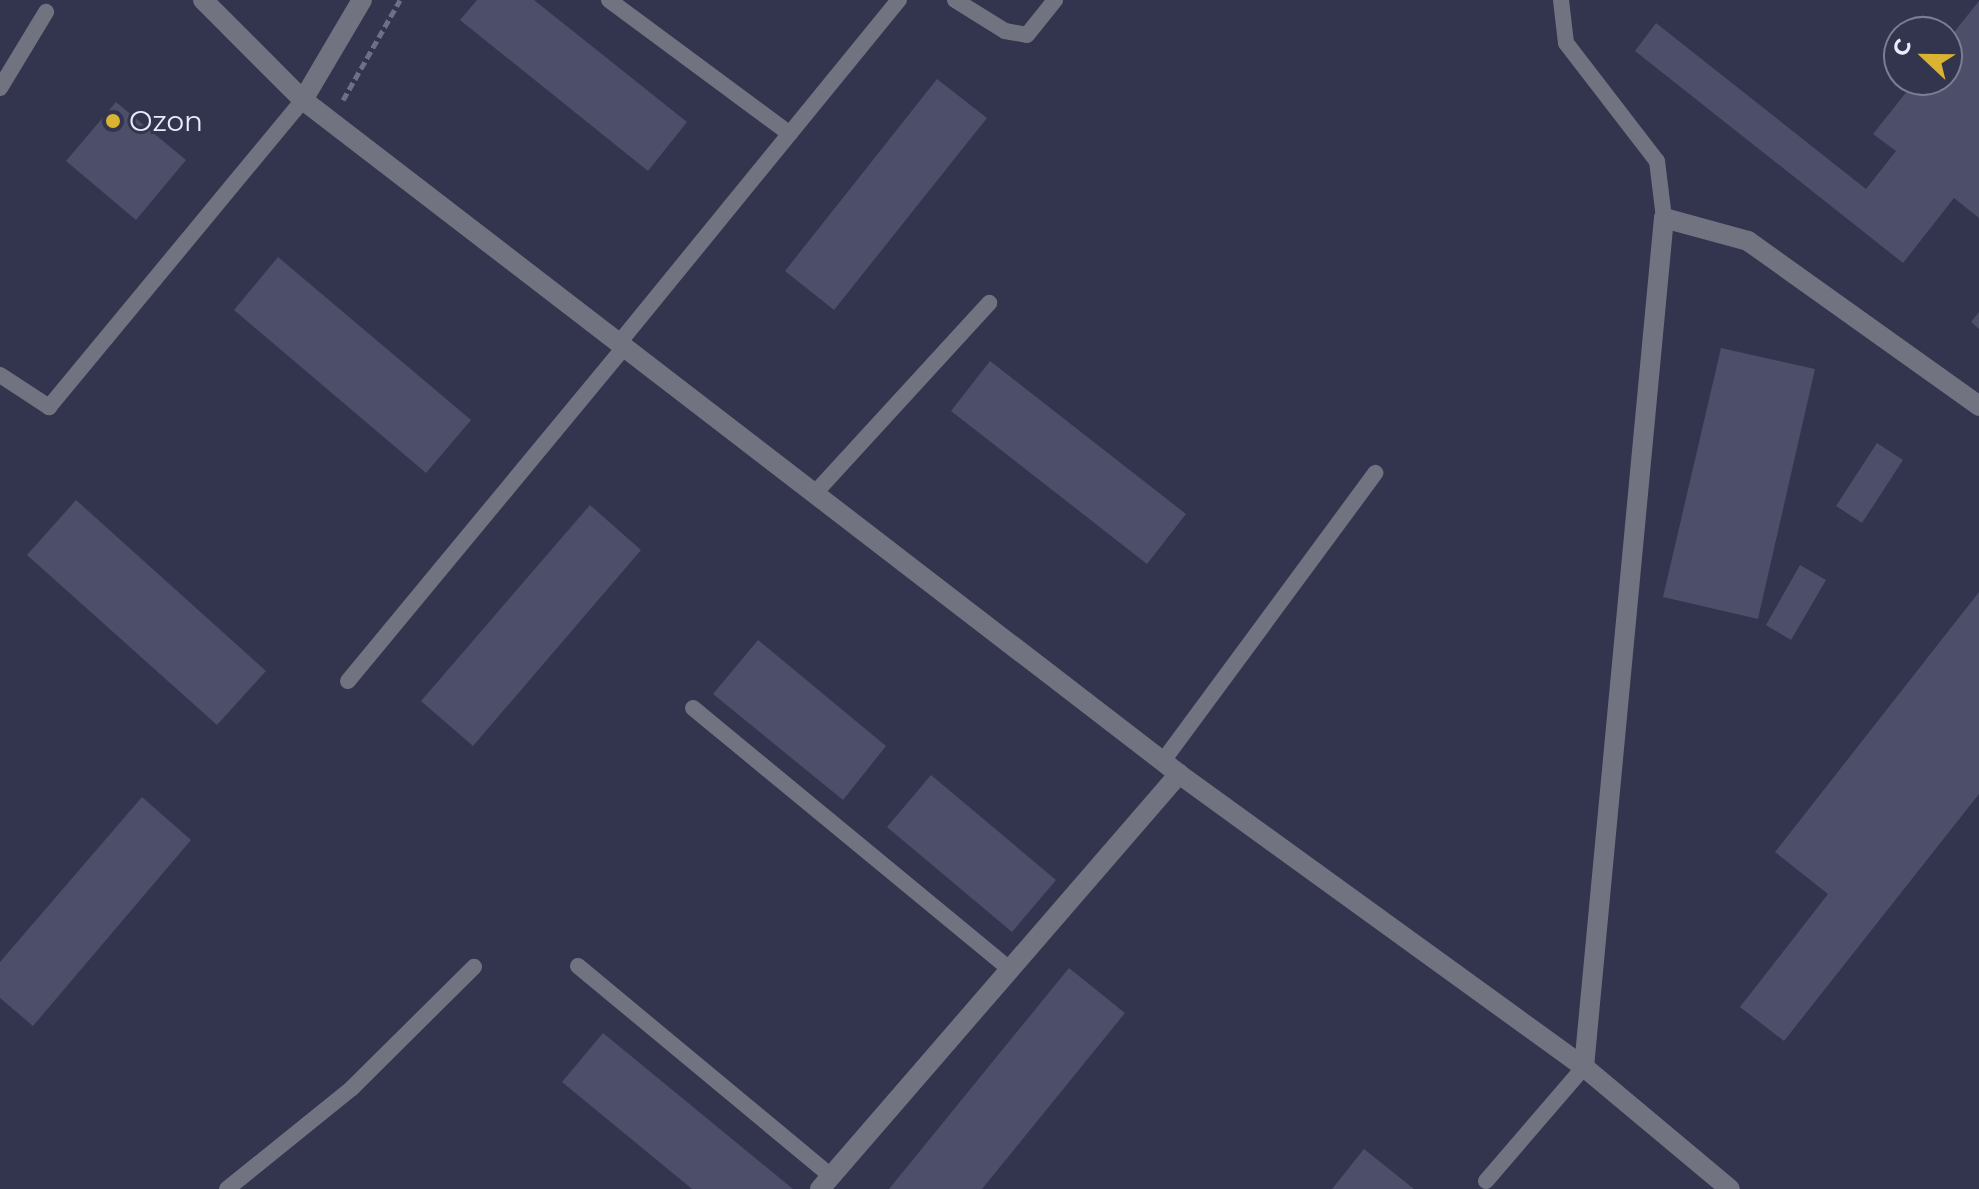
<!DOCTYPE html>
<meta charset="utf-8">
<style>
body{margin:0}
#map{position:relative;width:1979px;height:1189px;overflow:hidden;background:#33344e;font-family:Montserrat,sans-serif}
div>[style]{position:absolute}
.building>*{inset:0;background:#4d4e69}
.path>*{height:5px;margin-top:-2.5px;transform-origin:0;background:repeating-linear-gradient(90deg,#6e6f86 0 8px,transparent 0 12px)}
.service>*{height:16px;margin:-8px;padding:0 8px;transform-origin:8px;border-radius:8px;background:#727380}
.minor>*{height:20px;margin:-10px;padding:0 10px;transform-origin:10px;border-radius:10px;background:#727380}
.dots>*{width:22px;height:22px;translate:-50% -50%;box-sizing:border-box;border:4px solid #33344e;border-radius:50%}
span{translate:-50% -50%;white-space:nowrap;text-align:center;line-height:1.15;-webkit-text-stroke:6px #33344e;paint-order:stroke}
.poi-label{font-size:28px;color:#eaebfc}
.left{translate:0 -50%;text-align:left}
.north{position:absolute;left:1883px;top:16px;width:80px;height:80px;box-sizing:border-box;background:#33344e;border:2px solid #7c7d94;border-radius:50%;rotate:292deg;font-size:22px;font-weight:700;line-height:32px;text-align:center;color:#eaebfc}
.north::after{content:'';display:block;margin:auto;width:28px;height:36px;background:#dab333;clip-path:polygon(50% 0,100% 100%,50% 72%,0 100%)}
</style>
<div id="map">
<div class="building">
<div style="clip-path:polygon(477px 0,534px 0,687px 122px,648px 171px,460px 20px)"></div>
<div style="clip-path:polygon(1979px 1px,1979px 218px,1954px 198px,1903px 263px,1635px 51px,1656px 23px,1866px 189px,1896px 151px,1873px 134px,1916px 80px,1947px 80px,1947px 41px)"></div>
<div style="clip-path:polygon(937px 79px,987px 118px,834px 310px,785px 271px)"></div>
<div style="clip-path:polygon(116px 102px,186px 160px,136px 220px,66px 161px)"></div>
<div style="clip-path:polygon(278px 257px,471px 420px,426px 473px,234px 310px)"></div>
<div style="clip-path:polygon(1979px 312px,1979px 329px,1971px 322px)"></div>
<div style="clip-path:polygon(1721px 348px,1815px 369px,1758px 619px,1663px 597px)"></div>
<div style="clip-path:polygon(990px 361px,1186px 514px,1147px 564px,951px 411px)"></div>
<div style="clip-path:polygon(1877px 443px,1903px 460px,1862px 523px,1836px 506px)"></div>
<div style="clip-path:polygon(76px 500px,266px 671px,217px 725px,27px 555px)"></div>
<div style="clip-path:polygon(590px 505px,641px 550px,473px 746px,421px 701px)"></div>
<div style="clip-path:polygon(1800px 565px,1826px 580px,1791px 640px,1766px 625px)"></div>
<div style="clip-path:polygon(1979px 592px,1979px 794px,1784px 1041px,1740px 1007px,1828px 894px,1775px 852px)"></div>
<div style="clip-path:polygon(758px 640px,886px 746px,843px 800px,713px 694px)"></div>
<div style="clip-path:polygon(931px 775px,1056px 880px,1012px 932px,887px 827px)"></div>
<div style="clip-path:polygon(142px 797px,191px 840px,33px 1026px,0 998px,0 962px)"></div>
<div style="clip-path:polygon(1069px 968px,1125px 1013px,982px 1189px,889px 1189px)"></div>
<div style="clip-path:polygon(603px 1033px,793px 1189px,692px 1189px,562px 1082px)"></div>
<div style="clip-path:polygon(1364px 1149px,1414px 1189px,1332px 1189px)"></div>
</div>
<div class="path">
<div style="left:343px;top:100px;width:115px;rotate:-60.3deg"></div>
</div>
<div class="service">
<div style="left:609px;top:0;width:225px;rotate:36.5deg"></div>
<div style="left:955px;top:0;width:59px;rotate:31.8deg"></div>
<div style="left:1005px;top:31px;width:22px;rotate:10deg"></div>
<div style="left:1027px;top:35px;width:45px;rotate:-51.3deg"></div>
<div style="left:1561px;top:0;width:43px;rotate:83.4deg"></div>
<div style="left:1566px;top:43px;width:149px;rotate:52.4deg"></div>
<div style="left:1657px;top:161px;width:57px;rotate:83deg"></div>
<div style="left:0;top:88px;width:89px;rotate:-58.8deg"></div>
<div style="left:619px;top:343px;width:443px;rotate:-50.8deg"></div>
<div style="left:0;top:375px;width:59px;rotate:33.1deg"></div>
<div style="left:49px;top:407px;width:398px;rotate:-50.4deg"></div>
<div style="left:815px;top:493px;width:258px;rotate:-47.5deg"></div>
<div style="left:348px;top:681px;width:433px;rotate:-50.4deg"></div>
<div style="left:693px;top:708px;width:412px;rotate:39.5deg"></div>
<div style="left:1163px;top:761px;width:358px;rotate:-53.6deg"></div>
<div style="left:578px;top:966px;width:327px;rotate:39.7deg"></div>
<div style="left:1486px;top:1181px;width:150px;rotate:-49.3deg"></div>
<div style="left:227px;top:1189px;width:161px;rotate:-38.9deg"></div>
<div style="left:352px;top:1088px;width:172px;rotate:-44.8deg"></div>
</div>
<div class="minor">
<div style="left:203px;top:0;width:141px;rotate:45deg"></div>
<div style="left:303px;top:100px;width:1105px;rotate:37.57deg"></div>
<div style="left:1179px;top:774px;width:500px;rotate:35.9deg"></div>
<div style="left:1584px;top:1067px;width:190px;rotate:39.9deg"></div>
<div style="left:303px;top:100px;width:116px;rotate:-59.5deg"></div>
<div style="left:1584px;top:1067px;width:853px;rotate:-84.62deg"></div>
<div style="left:1664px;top:218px;width:87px;rotate:15.3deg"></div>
<div style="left:1748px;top:241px;width:284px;rotate:35.5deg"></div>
<div style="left:820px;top:1189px;width:549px;rotate:-49.14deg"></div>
</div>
<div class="dots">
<div style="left:113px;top:121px;background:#dab333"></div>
</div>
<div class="poi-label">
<span class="left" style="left:129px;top:121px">Ozon</span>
</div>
<div class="north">С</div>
</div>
